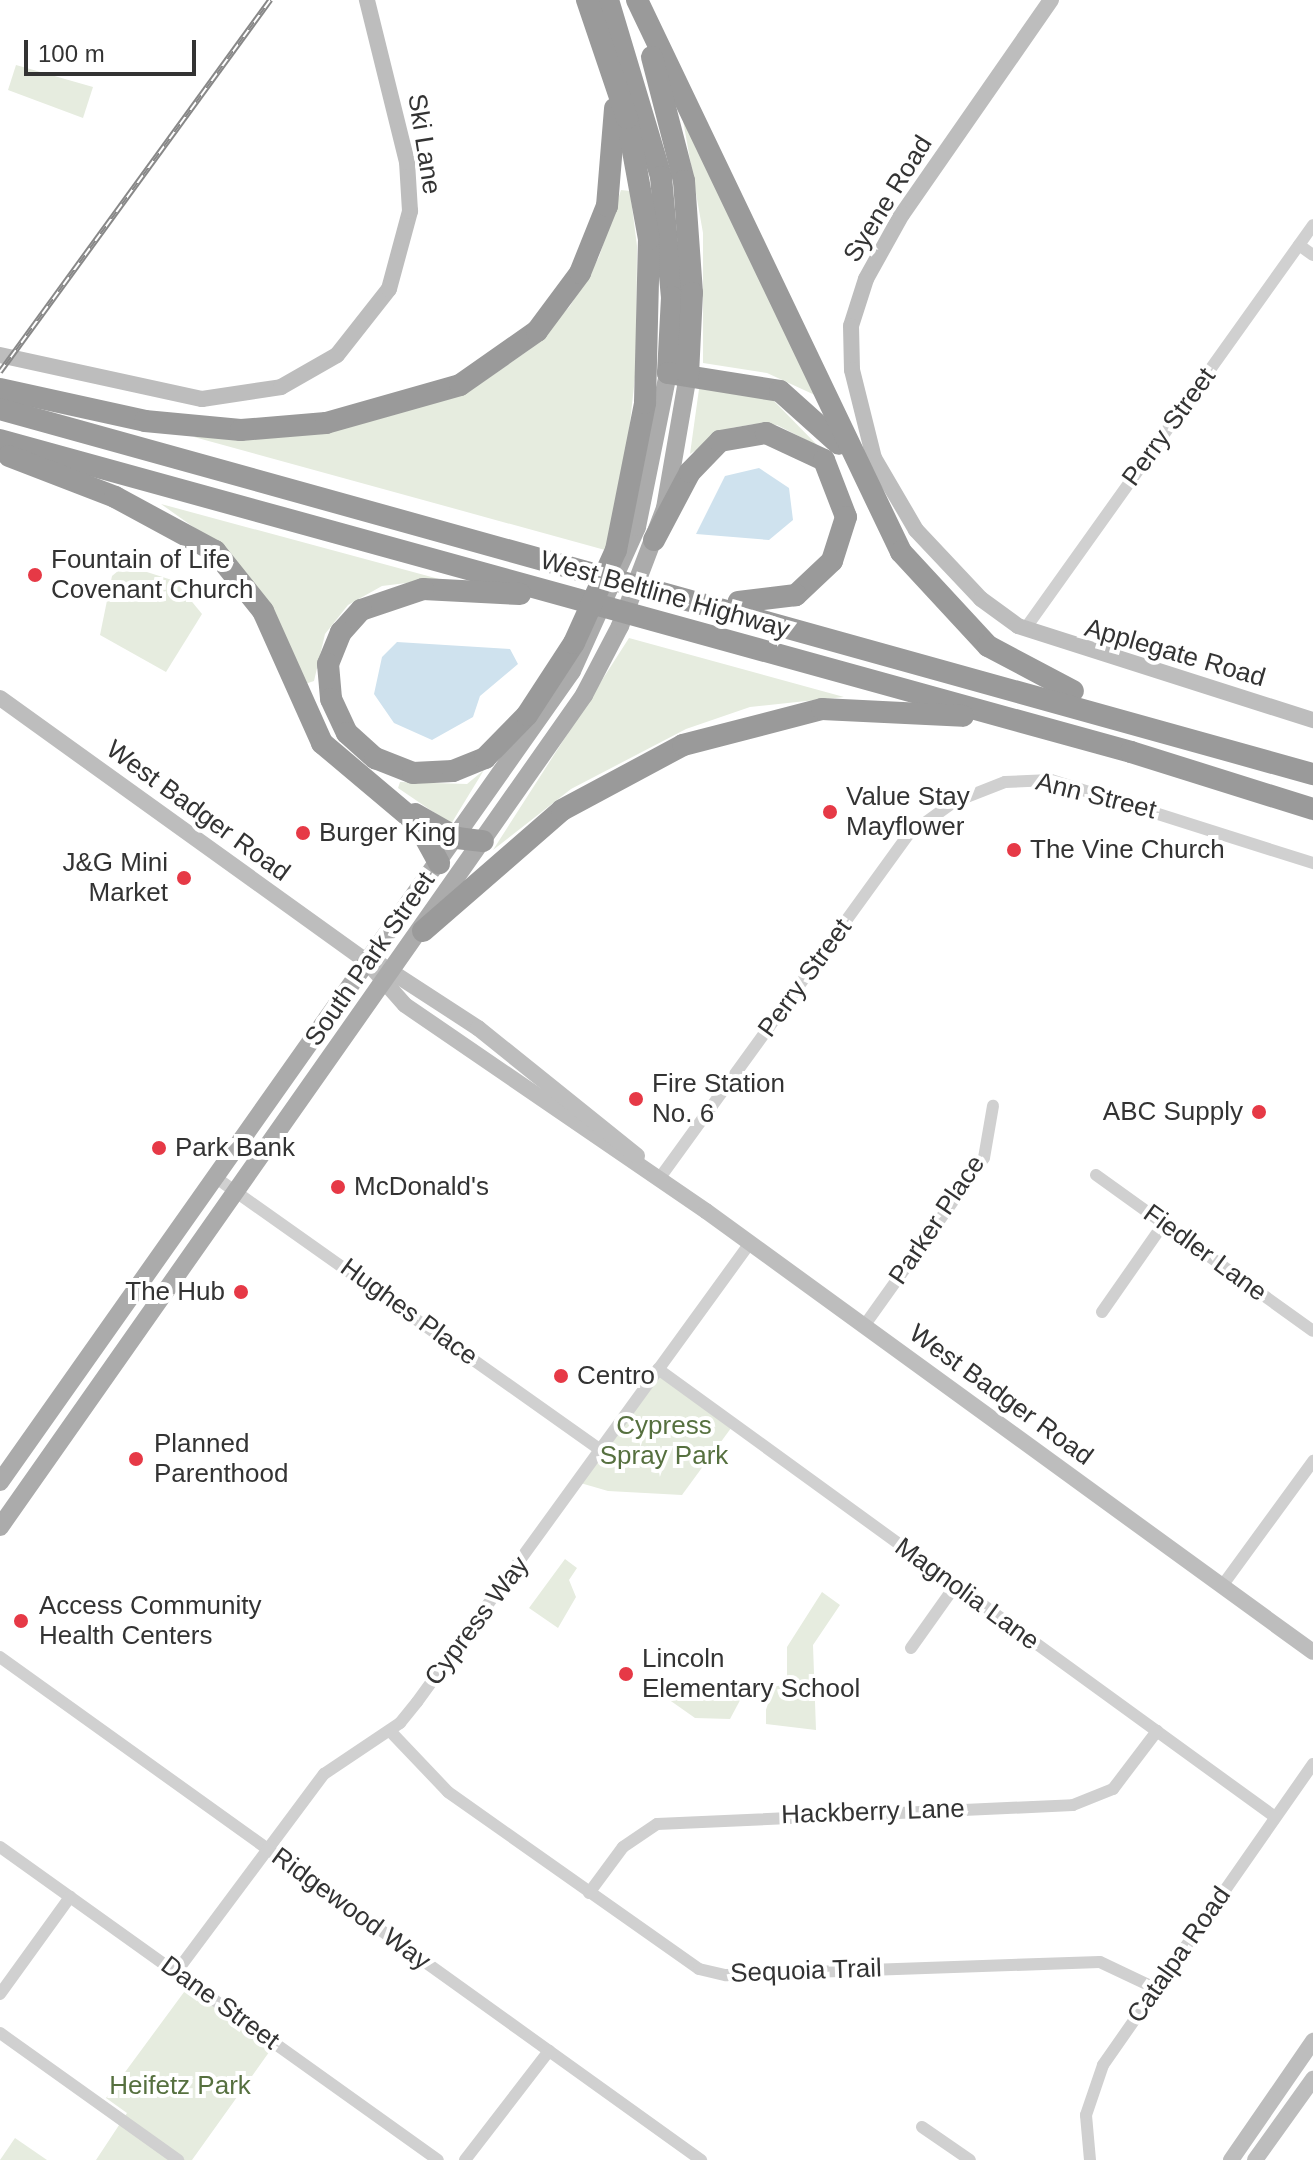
<!DOCTYPE html>
<style>
body{margin:0}
#map{position:relative;width:1313px;height:2160px;overflow:hidden;background:#fff;font-family:Arial,sans-serif}
div>[style]{position:absolute}
.green>*{inset:0;background:#e6ecdf}
.water>*{inset:0;background:#cfe2ee}
.street>*{height:12px;margin:-6px;padding:0 6px;transform-origin:6px;border-radius:6px;background:#d0d0d0}
.secondary>*{height:16px;margin:-8px;padding:0 8px;transform-origin:8px;border-radius:8px;background:#bdbdbd}
.primary>*{height:18px;margin:-9px;padding:0 9px;transform-origin:9px;border-radius:9px;background:#ababab}
.highway>*{height:22px;margin:-11px;padding:0 11px;transform-origin:11px;border-radius:11px;background:#9a9a9a}
.rail>*{height:6px;margin-top:-3px;transform-origin:0;background:repeating-linear-gradient(90deg,#fff 0 9px,#888 0 18px);box-sizing:border-box;border-block:2px solid #888}
.dots>*{width:22px;height:22px;translate:-50% -50%;box-sizing:border-box;border:4px solid #fff;border-radius:50%}
span{translate:-50% -50%;white-space:nowrap;text-align:center;line-height:1.15;-webkit-text-stroke:8px #fff;paint-order:stroke}
.street-label{font-size:26px;color:#333}
.poi-label{font-size:26px;color:#333}
.left{translate:0 -50%;text-align:left}
.right{translate:-100% -50%;text-align:right}
.park-label{font-size:26px;color:#56703f}
.scale{position:absolute;left:24px;top:40px;width:172px;height:36px;box-sizing:border-box;border:4px solid #333;border-top:0;padding-left:10px;font-size:24px;line-height:28px;white-space:nowrap;color:#333;-webkit-text-stroke:6px #fff;paint-order:stroke}
</style>
<div id="map">
<div class="green">
<div style="clip-path:polygon(16px 65px,93px 87px,83px 118px,8px 90px)"></div>
<div style="clip-path:polygon(683px 120px,817px 396px,767px 373px,703px 363px,703px 233px)"></div>
<div style="clip-path:polygon(621px 190px,630px 191px,637px 246px,636px 368px,621px 505px,605px 550px,194px 437px,348px 426px,480px 384px,529px 350px,570px 306px,599px 257px)"></div>
<div style="clip-path:polygon(706px 387px,773px 400px,818px 446px,777px 425px,754px 424px,731px 428px,690px 454px,699px 389px)"></div>
<div style="clip-path:polygon(161px 504px,439px 579px,382px 586px,348px 605px,325px 634px,314px 681px,305px 684px,213px 541px)"></div>
<div style="clip-path:polygon(125px 565px,175px 581px,202px 614px,166px 672px,100px 635px,112px 576px)"></div>
<div style="clip-path:polygon(629px 638px,844px 697px,750px 707px,686px 729px,571px 789px,493px 850px)"></div>
<div style="clip-path:polygon(484px 770px,451px 824px,398px 788px,400px 782px,467px 784px)"></div>
<div style="clip-path:polygon(658px 1369px,734px 1424px,682px 1495px,608px 1491px,577px 1482px)"></div>
<div style="clip-path:polygon(565px 1559px,577px 1568px,569px 1580px,576px 1597px,558px 1628px,529px 1608px)"></div>
<div style="clip-path:polygon(822px 1592px,840px 1605px,813px 1645px,816px 1730px,766px 1724px,766px 1687px,787px 1685px,787px 1647px)"></div>
<div style="clip-path:polygon(730px 1681px,745px 1691px,730px 1719px,695px 1718px,668px 1699px,679px 1686px)"></div>
<div style="clip-path:polygon(187px 1988px,272px 2048px,192px 2160px,96px 2160px,127px 2113px,106px 2098px)"></div>
<div style="clip-path:polygon(15px 2138px,47px 2160px,0 2160px)"></div>
</div>
<div class="water">
<div style="clip-path:polygon(759px 468px,789px 488px,793px 520px,769px 540px,696px 534px,725px 476px)"></div>
<div style="clip-path:polygon(397px 642px,510px 649px,518px 664px,480px 696px,473px 717px,432px 740px,394px 723px,374px 694px,382px 657px)"></div>
</div>
<div class="street">
<div style="left:1299px;top:245px;width:17px;rotate:36deg"></div>
<div style="left:1025px;top:629px;width:496px;rotate:-54.5deg"></div>
<div style="left:1096px;top:1175px;width:267px;rotate:35.7deg"></div>
<div style="left:215px;top:1177px;width:472px;rotate:35.3deg"></div>
<div style="left:659px;top:1179px;width:425px;rotate:-54.1deg"></div>
<div style="left:908px;top:835px;width:57px;rotate:-35.7deg"></div>
<div style="left:954px;top:802px;width:55px;rotate:-21.4deg"></div>
<div style="left:1005px;top:782px;width:46px;rotate:-2.5deg"></div>
<div style="left:1051px;top:780px;width:275px;rotate:17.6deg"></div>
<div style="left:1102px;top:1312px;width:108px;rotate:-55.1deg"></div>
<div style="left:864px;top:1326px;width:206px;rotate:-54.5deg"></div>
<div style="left:984px;top:1158px;width:53px;rotate:-80.2deg"></div>
<div style="left:658px;top:1369px;width:762px;rotate:35.98deg"></div>
<div style="left:1222px;top:1586px;width:155px;rotate:-53.9deg"></div>
<div style="left:911px;top:1648px;width:76px;rotate:-54.6deg"></div>
<div style="left:0;top:1657px;width:863px;rotate:35.66deg"></div>
<div style="left:390px;top:1731px;width:84px;rotate:46.4deg"></div>
<div style="left:448px;top:1792px;width:307px;rotate:35.2deg"></div>
<div style="left:699px;top:1969px;width:28px;rotate:13deg"></div>
<div style="left:726px;top:1975px;width:374px;rotate:-2deg"></div>
<div style="left:1100px;top:1962px;width:61px;rotate:25.3deg"></div>
<div style="left:0;top:1847px;width:538px;rotate:35.55deg"></div>
<div style="left:589px;top:1893px;width:57px;rotate:-53.5deg"></div>
<div style="left:623px;top:1847px;width:41px;rotate:-34.1deg"></div>
<div style="left:657px;top:1824px;width:416px;rotate:-2.6deg"></div>
<div style="left:1073px;top:1805px;width:43px;rotate:-21.8deg"></div>
<div style="left:1113px;top:1789px;width:73px;rotate:-52.8deg"></div>
<div style="left:177px;top:1971px;width:246px;rotate:-53.3deg"></div>
<div style="left:324px;top:1774px;width:92px;rotate:-33.9deg"></div>
<div style="left:400px;top:1723px;width:27px;rotate:-51deg"></div>
<div style="left:417px;top:1702px;width:567px;rotate:-54.04deg"></div>
<div style="left:0;top:1994px;width:120px;rotate:-54.2deg"></div>
<div style="left:0;top:2033px;width:219px;rotate:35.5deg"></div>
<div style="left:922px;top:2127px;width:58px;rotate:34.5deg"></div>
<div style="left:465px;top:2160px;width:138px;rotate:-52.4deg"></div>
<div style="left:1090px;top:2160px;width:45px;rotate:-95.1deg"></div>
<div style="left:1086px;top:2115px;width:53px;rotate:-71.2deg"></div>
<div style="left:1103px;top:2065px;width:367px;rotate:-55.1deg"></div>
</div>
<div class="secondary">
<div style="left:1051px;top:0;width:261px;rotate:124.8deg"></div>
<div style="left:902px;top:214px;width:74px;rotate:119deg"></div>
<div style="left:866px;top:279px;width:49px;rotate:107.7deg"></div>
<div style="left:851px;top:326px;width:44px;rotate:88.7deg"></div>
<div style="left:852px;top:370px;width:91px;rotate:76deg"></div>
<div style="left:874px;top:458px;width:83px;rotate:59.7deg"></div>
<div style="left:916px;top:530px;width:95px;rotate:46.7deg"></div>
<div style="left:981px;top:599px;width:46px;rotate:36.1deg"></div>
<div style="left:1018px;top:626px;width:310px;rotate:17.7deg"></div>
<div style="left:0;top:355px;width:207px;rotate:12.3deg"></div>
<div style="left:202px;top:399px;width:80px;rotate:-8.6deg"></div>
<div style="left:281px;top:387px;width:64px;rotate:-29.7deg"></div>
<div style="left:337px;top:355px;width:84px;rotate:-51.8deg"></div>
<div style="left:389px;top:289px;width:81px;rotate:-74.9deg"></div>
<div style="left:410px;top:211px;width:49px;rotate:-93.5deg"></div>
<div style="left:407px;top:162px;width:167px;rotate:-103.9deg"></div>
<div style="left:0;top:698px;width:452px;rotate:35.7deg"></div>
<div style="left:367px;top:962px;width:57px;rotate:48.5deg"></div>
<div style="left:405px;top:1005px;width:365px;rotate:34.4deg"></div>
<div style="left:706px;top:1211px;width:750px;rotate:36deg"></div>
<div style="left:381px;top:965px;width:116px;rotate:33deg"></div>
<div style="left:478px;top:1028px;width:204px;rotate:38.8deg"></div>
<div style="left:1231px;top:2160px;width:145px;rotate:-55.4deg"></div>
<div style="left:1255px;top:2160px;width:100px;rotate:-54.4deg"></div>
</div>
<div class="primary">
<div style="left:0;top:1482px;width:992px;rotate:-54.8deg"></div>
<div style="left:572px;top:671px;width:158px;rotate:-65.7deg"></div>
<div style="left:637px;top:527px;width:157px;rotate:-78.6deg"></div>
<div style="left:0;top:1527px;width:1017px;rotate:-54.93deg"></div>
<div style="left:584px;top:695px;width:78px;rotate:-62.4deg"></div>
<div style="left:620px;top:626px;width:126px;rotate:-69.1deg"></div>
<div style="left:665px;top:508px;width:135px;rotate:-80.2deg"></div>
</div>
<div class="highway">
<div style="left:608px;top:0;width:185px;rotate:73.3deg"></div>
<div style="left:661px;top:177px;width:121px;rotate:84.8deg"></div>
<div style="left:672px;top:297px;width:76px;rotate:93deg"></div>
<div style="left:668px;top:373px;width:113px;rotate:9.1deg"></div>
<div style="left:780px;top:391px;width:79px;rotate:41.9deg"></div>
<div style="left:637px;top:0;width:612px;rotate:64.44deg"></div>
<div style="left:901px;top:552px;width:128px;rotate:47.2deg"></div>
<div style="left:988px;top:646px;width:96px;rotate:27.9deg"></div>
<div style="left:652px;top:57px;width:128px;rotate:75.5deg"></div>
<div style="left:684px;top:181px;width:112px;rotate:85.9deg"></div>
<div style="left:692px;top:293px;width:82px;rotate:92.8deg"></div>
<div style="left:0;top:389px;width:148px;rotate:12.4deg"></div>
<div style="left:145px;top:421px;width:96px;rotate:5.4deg"></div>
<div style="left:241px;top:430px;width:85px;rotate:-4.7deg"></div>
<div style="left:326px;top:423px;width:139px;rotate:-15.8deg"></div>
<div style="left:460px;top:385px;width:94px;rotate:-35deg"></div>
<div style="left:537px;top:331px;width:72px;rotate:-53.4deg"></div>
<div style="left:580px;top:273px;width:72px;rotate:-68.1deg"></div>
<div style="left:607px;top:206px;width:98px;rotate:-85.3deg"></div>
<div style="left:0;top:409px;width:1363px;rotate:15.54deg"></div>
<div style="left:0;top:440px;width:1173px;rotate:15.42deg"></div>
<div style="left:1131px;top:752px;width:191px;rotate:17.4deg"></div>
<div style="left:9px;top:456px;width:114px;rotate:21.1deg"></div>
<div style="left:115px;top:497px;width:114px;rotate:28.4deg"></div>
<div style="left:215px;top:551px;width:77px;rotate:51.3deg"></div>
<div style="left:263px;top:611px;width:145px;rotate:65.9deg"></div>
<div style="left:322px;top:743px;width:124px;rotate:40.1deg"></div>
<div style="left:417px;top:823px;width:46px;rotate:61.2deg"></div>
<div style="left:654px;top:540px;width:77px;rotate:-62.1deg"></div>
<div style="left:690px;top:472px;width:43px;rotate:-45.9deg"></div>
<div style="left:720px;top:441px;width:47px;rotate:-9.9deg"></div>
<div style="left:766px;top:433px;width:64px;rotate:25deg"></div>
<div style="left:824px;top:460px;width:61px;rotate:68.9deg"></div>
<div style="left:846px;top:517px;width:46px;rotate:107.7deg"></div>
<div style="left:832px;top:561px;width:50px;rotate:136.6deg"></div>
<div style="left:796px;top:595px;width:58px;rotate:173.1deg"></div>
<div style="left:520px;top:594px;width:97px;rotate:-177deg"></div>
<div style="left:423px;top:589px;width:65px;rotate:161.3deg"></div>
<div style="left:361px;top:610px;width:30px;rotate:132deg"></div>
<div style="left:341px;top:632px;width:35px;rotate:112deg"></div>
<div style="left:328px;top:664px;width:35px;rotate:85deg"></div>
<div style="left:331px;top:699px;width:38px;rotate:65deg"></div>
<div style="left:347px;top:733px;width:38px;rotate:42deg"></div>
<div style="left:375px;top:758px;width:41px;rotate:21.5deg"></div>
<div style="left:413px;top:773px;width:40px;rotate:-2.9deg"></div>
<div style="left:453px;top:771px;width:35px;rotate:-22deg"></div>
<div style="left:485px;top:758px;width:60px;rotate:-45.7deg"></div>
<div style="left:527px;top:715px;width:86px;rotate:-56.9deg"></div>
<div style="left:574px;top:643px;width:102px;rotate:-65.7deg"></div>
<div style="left:616px;top:550px;width:150px;rotate:-78.8deg"></div>
<div style="left:645px;top:403px;width:164px;rotate:-88.6deg"></div>
<div style="left:649px;top:239px;width:123px;rotate:-100.3deg"></div>
<div style="left:627px;top:118px;width:125px;rotate:-108.7deg"></div>
<div style="left:415px;top:814px;width:48px;rotate:29.7deg"></div>
<div style="left:457px;top:838px;width:26px;rotate:7deg"></div>
<div style="left:423px;top:931px;width:184px;rotate:-41deg"></div>
<div style="left:562px;top:810px;width:137px;rotate:-28.2deg"></div>
<div style="left:683px;top:745px;width:144px;rotate:-14.5deg"></div>
<div style="left:822px;top:709px;width:141px;rotate:2.8deg"></div>
</div>
<div class="rail">
<div style="left:0;top:372px;width:460px;rotate:-54deg"></div>
</div>
<div class="dots">
<div style="left:35px;top:575px;background:#e63946"></div>
<div style="left:830px;top:812px;background:#e63946"></div>
<div style="left:303px;top:833px;background:#e63946"></div>
<div style="left:1014px;top:850px;background:#e63946"></div>
<div style="left:184px;top:878px;background:#e63946"></div>
<div style="left:636px;top:1099px;background:#e63946"></div>
<div style="left:1259px;top:1112px;background:#e63946"></div>
<div style="left:159px;top:1148px;background:#e63946"></div>
<div style="left:338px;top:1187px;background:#e63946"></div>
<div style="left:241px;top:1292px;background:#e63946"></div>
<div style="left:561px;top:1376px;background:#e63946"></div>
<div style="left:136px;top:1459px;background:#e63946"></div>
<div style="left:21px;top:1621px;background:#e63946"></div>
<div style="left:626px;top:1674px;background:#e63946"></div>
</div>
<div class="street-label">
<span style="left:424px;top:144px;rotate:81deg">Ski Lane</span>
<span style="left:888px;top:199px;rotate:-58deg">Syene Road</span>
<span style="left:1169px;top:427px;rotate:-54deg">Perry Street</span>
<span style="left:665px;top:595px;rotate:16deg">West Beltline Highway</span>
<span style="left:1175px;top:653px;rotate:16deg">Applegate Road</span>
<span style="left:1096px;top:796px;rotate:14deg">Ann Street</span>
<span style="left:198px;top:811px;rotate:36deg">West Badger Road</span>
<span style="left:370px;top:959px;rotate:-55deg">South Park Street</span>
<span style="left:805px;top:978px;rotate:-54deg">Perry Street</span>
<span style="left:937px;top:1220px;rotate:-56deg">Parker Place</span>
<span style="left:1205px;top:1253px;rotate:36deg">Fiedler Lane</span>
<span style="left:409px;top:1312px;rotate:36deg">Hughes Place</span>
<span style="left:1001px;top:1395px;rotate:36deg">West Badger Road</span>
<span style="left:967px;top:1594px;rotate:36deg">Magnolia Lane</span>
<span style="left:477px;top:1621px;rotate:-53deg">Cypress Way</span>
<span style="left:873px;top:1812px;rotate:-2deg">Hackberry Lane</span>
<span style="left:351px;top:1909px;rotate:36deg">Ridgewood Way</span>
<span style="left:1179px;top:1955px;rotate:-55deg">Catalpa Road</span>
<span style="left:806px;top:1971px;rotate:-2deg">Sequoia Trail</span>
<span style="left:220px;top:2003px;rotate:36deg">Dane Street</span>
</div>
<div class="poi-label">
<span class="left" style="left:51px;top:575px">Fountain of Life<br>Covenant Church</span>
<span class="left" style="left:846px;top:812px">Value Stay<br>Mayflower</span>
<span class="left" style="left:319px;top:833px">Burger King</span>
<span class="left" style="left:1030px;top:850px">The Vine Church</span>
<span class="right" style="left:168px;top:878px">J&amp;G Mini<br>Market</span>
<span class="left" style="left:652px;top:1099px">Fire Station<br>No. 6</span>
<span class="right" style="left:1243px;top:1112px">ABC Supply</span>
<span class="left" style="left:175px;top:1148px">Park Bank</span>
<span class="left" style="left:354px;top:1187px">McDonald's</span>
<span class="right" style="left:225px;top:1292px">The Hub</span>
<span class="left" style="left:577px;top:1376px">Centro</span>
<span class="left" style="left:154px;top:1459px">Planned<br>Parenthood</span>
<span class="left" style="left:39px;top:1621px">Access Community<br>Health Centers</span>
<span class="left" style="left:642px;top:1674px">Lincoln<br>Elementary School</span>
</div>
<div class="park-label">
<span style="left:664px;top:1441px">Cypress<br>Spray Park</span>
<span style="left:180px;top:2086px">Heifetz Park</span>
</div>
<div class="scale">100 m</div>
</div>
